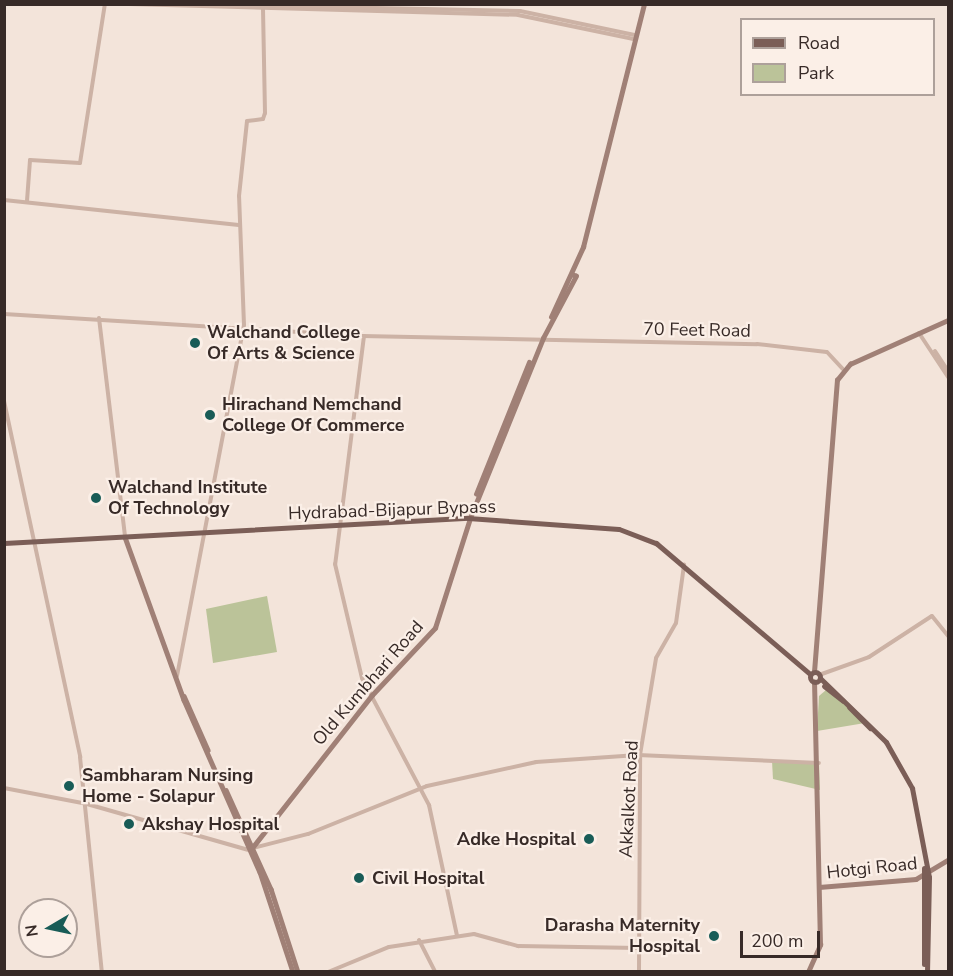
<!DOCTYPE html>
<style>
body{margin:0}
#map{position:relative;width:953px;height:976px;overflow:hidden;background:#f3e4da;font-family:"Nunito Sans",sans-serif}
div>[style]{position:absolute}
.green>*{inset:0;background:#bbc399}
.tertiary>*{height:4px;margin:-2px;padding:0 2px;transform-origin:2px;border-radius:2px;background:#ccb2a5}
.secondary>*{height:4.5px;margin:-2.25px;padding:0 2.25px;transform-origin:2.25px;border-radius:2.25px;background:#a08076}
.primary>*{height:5px;margin:-2.5px;padding:0 2.5px;transform-origin:2.5px;border-radius:2.5px;background:#7b5e57}
.primary>.ring{margin:-2.5px;padding:0;box-sizing:content-box;background:none;border:5px solid #7b5e57;border-radius:50%}
.dots>*{width:16px;height:16px;translate:-50% -50%;box-sizing:border-box;border:3px solid #fbefe7;border-radius:50%}
span{translate:-50% -50%;white-space:nowrap;text-align:center;line-height:1.15;-webkit-text-stroke:4.5px #fbefe7;paint-order:stroke}
.street-label{font-size:18px;color:#372a27}
.poi-label{font-size:18px;color:#372a27;font-weight:700}
.left{translate:0 -50%;text-align:left}
.right{translate:-100% -50%;text-align:right}
.frame{position:absolute;inset:0;border:6px solid #372a27;pointer-events:none}
.legend{position:absolute;left:740px;top:18px;width:195px;height:78px;box-sizing:border-box;background:#fbefe7;border:2px solid #ada09a;margin:0;padding:8px 10px;list-style:none;font-size:18px;color:#372a27}
.legend li{display:flex;align-items:center;gap:12px;height:30px}
.legend b{width:30px;border:2px solid #ada09a}
.north{position:absolute;left:18px;top:898px;width:60px;height:60px;box-sizing:border-box;background:#fbefe7;border:2px solid #ada09a;border-radius:50%;rotate:261deg;font-size:16px;font-weight:700;line-height:24px;text-align:center;color:#372a27}
.north::after{content:'';display:block;margin:auto;width:21px;height:27px;background:#195c57;clip-path:polygon(50% 0,100% 100%,50% 72%,0 100%)}
.scale{position:absolute;left:740px;top:931px;width:80px;height:27px;box-sizing:border-box;border:3px solid #372a27;border-top:0;padding-left:8px;font-size:18px;line-height:21px;white-space:nowrap;color:#372a27;-webkit-text-stroke:4px #fbefe7;paint-order:stroke}
</style>
<div id="map">
<div class="green">
<div style="clip-path:polygon(267px 596px,277px 652px,213px 663px,206px 609px)"></div>
<div style="clip-path:polygon(826px 690px,834px 695px,865px 723px,817px 731px,819px 696px)"></div>
<div style="clip-path:polygon(772px 761px,819px 763px,820px 790px,773px 779px)"></div>
</div>
<div class="tertiary">
<div style="left:129px;top:4px;width:389px;rotate:1.6deg"></div>
<div style="left:518px;top:15px;width:118px;rotate:11.7deg"></div>
<div style="left:182px;top:4px;width:338px;rotate:1.2deg"></div>
<div style="left:520px;top:11px;width:117px;rotate:11.8deg"></div>
<div style="left:4px;top:200px;width:236px;rotate:6.1deg"></div>
<div style="left:27px;top:201px;width:41px;rotate:-85.8deg"></div>
<div style="left:30px;top:160px;width:50px;rotate:3.4deg"></div>
<div style="left:80px;top:163px;width:161px;rotate:-81.1deg"></div>
<div style="left:4px;top:314px;width:359px;rotate:3.5deg"></div>
<div style="left:362px;top:336px;width:395px;rotate:1.2deg"></div>
<div style="left:757px;top:344px;width:70px;rotate:6.5deg"></div>
<div style="left:827px;top:352px;width:23px;rotate:47deg"></div>
<div style="left:99px;top:318px;width:221px;rotate:83.2deg"></div>
<div style="left:919px;top:333px;width:53px;rotate:56.6deg"></div>
<div style="left:364px;top:336px;width:230px;rotate:97.2deg"></div>
<div style="left:335px;top:564px;width:117px;rotate:76.7deg"></div>
<div style="left:362px;top:678px;width:144px;rotate:62.2deg"></div>
<div style="left:429px;top:805px;width:134px;rotate:77.9deg"></div>
<div style="left:935px;top:351px;width:24px;rotate:57deg"></div>
<div style="left:4px;top:401px;width:364px;rotate:77.9deg"></div>
<div style="left:80px;top:757px;width:216px;rotate:84.2deg"></div>
<div style="left:819px;top:675px;width:53px;rotate:-19.8deg"></div>
<div style="left:869px;top:657px;width:75px;rotate:-33.1deg"></div>
<div style="left:932px;top:616px;width:26px;rotate:51deg"></div>
<div style="left:177px;top:676px;width:357px;rotate:-79.2deg"></div>
<div style="left:244px;top:325px;width:129px;rotate:-92.2deg"></div>
<div style="left:239px;top:196px;width:75px;rotate:-83.9deg"></div>
<div style="left:247px;top:121px;width:16px;rotate:-7deg"></div>
<div style="left:263px;top:119px;width:6px;rotate:-72deg"></div>
<div style="left:265px;top:113px;width:106px;rotate:-91.1deg"></div>
<div style="left:4px;top:788px;width:85px;rotate:10.9deg"></div>
<div style="left:87px;top:804px;width:167px;rotate:15.9deg"></div>
<div style="left:253px;top:848px;width:57px;rotate:-14.3deg"></div>
<div style="left:308px;top:834px;width:128px;rotate:-22deg"></div>
<div style="left:427px;top:786px;width:112px;rotate:-12.4deg"></div>
<div style="left:536px;top:762px;width:102px;rotate:-3.9deg"></div>
<div style="left:638px;top:755px;width:181px;rotate:2.5deg"></div>
<div style="left:419px;top:940px;width:36px;rotate:63deg"></div>
<div style="left:328px;top:972px;width:66px;rotate:-22.3deg"></div>
<div style="left:389px;top:947px;width:86px;rotate:-8.7deg"></div>
<div style="left:474px;top:934px;width:46px;rotate:15.3deg"></div>
<div style="left:518px;top:946px;width:121px;rotate:0.9deg"></div>
<div style="left:639px;top:972px;width:217px;rotate:-89.7deg"></div>
<div style="left:640px;top:755px;width:98px;rotate:-80.6deg"></div>
<div style="left:656px;top:658px;width:40px;rotate:-60.3deg"></div>
<div style="left:676px;top:623px;width:59px;rotate:-82.1deg"></div>
</div>
<div class="secondary">
<div style="left:551px;top:317px;width:77px;rotate:-65.4deg"></div>
<div style="left:583px;top:247px;width:251px;rotate:-75.9deg"></div>
<div style="left:476px;top:494px;width:142px;rotate:-68.1deg"></div>
<div style="left:125px;top:537px;width:173px;rotate:70.1deg"></div>
<div style="left:184px;top:700px;width:188px;rotate:66.2deg"></div>
<div style="left:260px;top:872px;width:105px;rotate:71.7deg"></div>
<div style="left:814px;top:672px;width:293px;rotate:-85.5deg"></div>
<div style="left:837px;top:380px;width:21px;rotate:-51deg"></div>
<div style="left:850px;top:364px;width:107px;rotate:-24.2deg"></div>
<div style="left:184px;top:696px;width:59px;rotate:66deg"></div>
<div style="left:226px;top:790px;width:109px;rotate:65.6deg"></div>
<div style="left:271px;top:889px;width:87px;rotate:72deg"></div>
<div style="left:252px;top:848px;width:194px;rotate:-51.9deg"></div>
<div style="left:372px;top:695px;width:92px;rotate:-46.8deg"></div>
<div style="left:435px;top:628px;width:115px;rotate:-72.3deg"></div>
<div style="left:470px;top:518px;width:194px;rotate:-67.9deg"></div>
<div style="left:543px;top:338px;width:70px;rotate:-62deg"></div>
<div style="left:576px;top:276px;width:4px;rotate:-166deg"></div>
<div style="left:819px;top:887px;width:97px;rotate:-4.7deg"></div>
<div style="left:916px;top:879px;width:37px;rotate:-31deg"></div>
<div style="left:808px;top:972px;width:30px;rotate:-66deg"></div>
<div style="left:820px;top:945px;width:263px;rotate:-91.3deg"></div>
</div>
<div class="primary">
<div style="left:4px;top:543px;width:465px;rotate:-3.1deg"></div>
<div style="left:468px;top:518px;width:151px;rotate:4.2deg"></div>
<div style="left:619px;top:529px;width:40px;rotate:21deg"></div>
<div style="left:656px;top:543px;width:202px;rotate:40.4deg"></div>
<div class="ring" style="left:810px;top:672px;width:5px;height:5px"></div>
<div style="left:820px;top:678px;width:92px;rotate:44.1deg"></div>
<div style="left:886px;top:742px;width:53px;rotate:60.5deg"></div>
<div style="left:912px;top:788px;width:91px;rotate:79.2deg"></div>
<div style="left:929px;top:877px;width:95px;rotate:91.2deg"></div>
<div style="left:824px;top:686px;width:24px;rotate:38deg"></div>
<div style="left:849px;top:707px;width:30px;rotate:45deg"></div>
<div style="left:924px;top:964px;width:96px;rotate:-90deg"></div>
</div>
<div class="dots">
<div style="left:195px;top:343px;background:#195c57"></div>
<div style="left:210px;top:415px;background:#195c57"></div>
<div style="left:96px;top:498px;background:#195c57"></div>
<div style="left:69px;top:786px;background:#195c57"></div>
<div style="left:129px;top:824px;background:#195c57"></div>
<div style="left:589px;top:839px;background:#195c57"></div>
<div style="left:359px;top:878px;background:#195c57"></div>
<div style="left:714px;top:936px;background:#195c57"></div>
</div>
<div class="street-label">
<span style="left:697px;top:330px;rotate:1deg">70 Feet Road</span>
<span style="left:392px;top:510px;rotate:-2deg">Hydrabad-Bijapur Bypass</span>
<span style="left:368px;top:683px;rotate:-49deg">Old Kumbhari Road</span>
<span style="left:629px;top:799px;rotate:-87deg">Akkalkot Road</span>
<span style="left:872px;top:868px;rotate:-6deg">Hotgi Road</span>
</div>
<div class="poi-label">
<span class="left" style="left:207px;top:343px">Walchand College<br>Of Arts &amp; Science</span>
<span class="left" style="left:222px;top:415px">Hirachand Nemchand<br>College Of Commerce</span>
<span class="left" style="left:108px;top:498px">Walchand Institute<br>Of Technology</span>
<span class="left" style="left:82px;top:786px">Sambharam Nursing<br>Home - Solapur</span>
<span class="left" style="left:142px;top:824px">Akshay Hospital</span>
<span class="right" style="left:576px;top:839px">Adke Hospital</span>
<span class="left" style="left:372px;top:878px">Civil Hospital</span>
<span class="right" style="left:700px;top:936px">Darasha Maternity<br>Hospital</span>
</div>
<div class="frame"></div>
<ul class="legend">
<li><b style="height:8px;background:#7b5e57"></b>Road</li>
<li><b style="height:16px;background:#bbc399"></b>Park</li>
</ul>
<div class="north">N</div>
<div class="scale">200 m</div>
</div>
